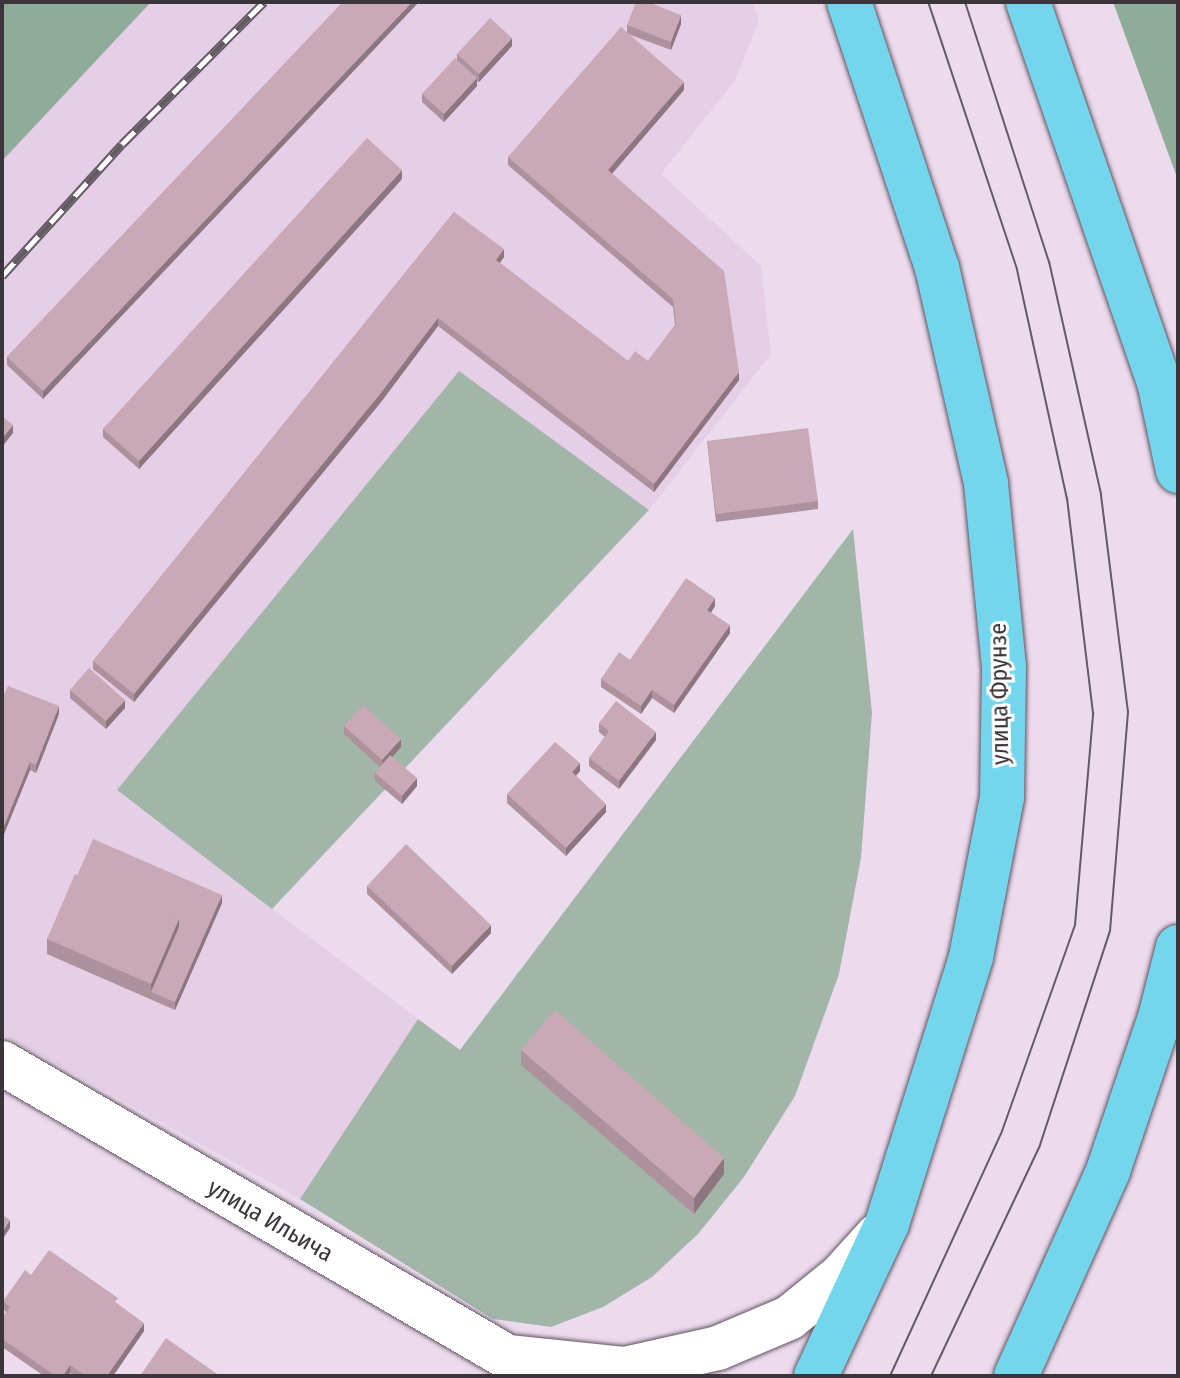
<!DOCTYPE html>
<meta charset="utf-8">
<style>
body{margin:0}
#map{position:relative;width:1180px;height:1378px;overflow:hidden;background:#ecdbed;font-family:"Fira Sans Condensed",sans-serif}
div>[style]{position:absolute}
.built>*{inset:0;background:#e5cee6}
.green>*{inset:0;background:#a1b5a9}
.forest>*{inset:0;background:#8fac9b}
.roads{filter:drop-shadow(0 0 2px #615362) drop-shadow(0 0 2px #615362)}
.street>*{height:44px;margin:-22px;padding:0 22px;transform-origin:22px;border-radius:22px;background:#fff}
.primary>*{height:44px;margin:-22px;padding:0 22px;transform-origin:22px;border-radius:22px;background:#74d6ec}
.tram>*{height:2px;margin:-1px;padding:0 1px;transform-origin:1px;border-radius:1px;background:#635a64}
.rail>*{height:9px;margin-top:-4.5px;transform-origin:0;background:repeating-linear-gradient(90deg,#fff 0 18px,#635a64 0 36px);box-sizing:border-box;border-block:2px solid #635a64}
.wall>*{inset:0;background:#ad919c}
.shaded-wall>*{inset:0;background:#8d767f}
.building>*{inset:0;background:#c9a9b5}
span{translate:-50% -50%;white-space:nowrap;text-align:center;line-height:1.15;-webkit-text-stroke:6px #fff;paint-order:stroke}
.street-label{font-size:24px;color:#3b343b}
.frame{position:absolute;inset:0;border:4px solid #3b343b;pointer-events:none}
</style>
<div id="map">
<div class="built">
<div style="clip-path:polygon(2px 2px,753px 2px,759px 20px,735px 80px,661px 174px,761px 266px,771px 354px,649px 510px,459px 371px,117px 791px,418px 1019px,300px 1199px,2px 1034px)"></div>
</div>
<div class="green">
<div style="clip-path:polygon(459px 371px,649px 510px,272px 909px,117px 790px)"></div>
<div style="clip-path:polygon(853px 529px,872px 713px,861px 858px,839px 974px,795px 1096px,744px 1177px,698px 1234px,652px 1277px,603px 1307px,551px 1327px,493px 1319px,300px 1199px,418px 1019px,460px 1050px)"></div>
</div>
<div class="forest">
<div style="clip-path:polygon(2px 2px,151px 2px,2px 161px)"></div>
<div style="clip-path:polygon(1113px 2px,1178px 2px,1178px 180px)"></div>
</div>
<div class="roads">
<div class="street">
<div style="left:2px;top:1063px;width:622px;rotate:30.19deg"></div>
<div style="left:508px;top:1357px;width:118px;rotate:5.9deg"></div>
<div style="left:625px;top:1369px;width:95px;rotate:-12.7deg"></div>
<div style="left:718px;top:1348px;width:77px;rotate:-22.9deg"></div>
<div style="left:789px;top:1318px;width:67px;rotate:-38.9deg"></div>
<div style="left:841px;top:1276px;width:54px;rotate:-48deg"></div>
</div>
<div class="primary">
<div style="left:1028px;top:2px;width:406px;rotate:71deg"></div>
<div style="left:1160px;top:386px;width:87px;rotate:78deg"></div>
<div style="left:816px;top:1376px;width:168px;rotate:-65deg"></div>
<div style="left:887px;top:1224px;width:280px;rotate:-72.5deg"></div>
<div style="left:971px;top:957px;width:163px;rotate:-79deg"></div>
<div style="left:1002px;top:797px;width:130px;rotate:-89.1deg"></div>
<div style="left:1004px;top:667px;width:185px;rotate:-95.6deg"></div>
<div style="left:986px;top:483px;width:221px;rotate:-102.8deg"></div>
<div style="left:937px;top:268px;width:280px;rotate:-108.3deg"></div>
<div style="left:1016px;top:1376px;width:225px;rotate:-65.8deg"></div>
<div style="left:1108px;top:1171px;width:166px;rotate:-71.3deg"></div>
<div style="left:1161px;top:1014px;width:69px;rotate:-75.8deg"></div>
</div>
</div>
<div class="tram">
<div style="left:890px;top:1376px;width:266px;rotate:-65.4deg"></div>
<div style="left:1001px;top:1134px;width:222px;rotate:-70.5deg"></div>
<div style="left:1075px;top:925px;width:213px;rotate:-85.1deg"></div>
<div style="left:1093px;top:713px;width:216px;rotate:-96.9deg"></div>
<div style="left:1067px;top:499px;width:235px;rotate:-102.3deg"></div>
<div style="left:1017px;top:269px;width:281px;rotate:-108.4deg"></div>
<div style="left:931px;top:1376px;width:255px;rotate:-64.7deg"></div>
<div style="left:1040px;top:1145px;width:225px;rotate:-71.9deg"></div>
<div style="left:1110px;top:931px;width:220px;rotate:-85.3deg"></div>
<div style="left:1128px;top:712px;width:220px;rotate:-97.1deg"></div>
<div style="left:1101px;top:494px;width:238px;rotate:-102.6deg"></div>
<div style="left:1049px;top:262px;width:273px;rotate:-107.9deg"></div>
</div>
<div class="rail">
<div style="left:2px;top:276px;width:178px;rotate:-47.7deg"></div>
<div style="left:122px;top:144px;width:201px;rotate:-45deg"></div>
</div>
<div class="wall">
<div style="clip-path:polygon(343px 2px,43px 399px,7px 365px,7px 357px)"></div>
<div style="clip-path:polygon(681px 24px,671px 50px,628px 34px,684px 90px,612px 174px,739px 380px,654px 492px,438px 326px,381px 402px,134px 702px,93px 669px,93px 661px,454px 212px,504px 257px,500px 263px,628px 361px,648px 361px,675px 325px,673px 307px,508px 165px,508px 157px,627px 33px,627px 25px)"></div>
<div style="clip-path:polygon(512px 46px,479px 82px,477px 81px,477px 86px,444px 122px,422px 102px,422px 94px,457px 60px,457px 54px)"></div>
<div style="clip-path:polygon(402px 179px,139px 469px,103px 437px,103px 429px)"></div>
<div style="clip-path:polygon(707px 441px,818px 501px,818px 509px,716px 522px)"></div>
<div style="clip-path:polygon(715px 606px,711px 613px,730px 633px,674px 713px,652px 698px,641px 714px,601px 687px,601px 679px)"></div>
<div style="clip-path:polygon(70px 690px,125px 708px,106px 729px,70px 698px)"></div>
<div style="clip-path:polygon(2px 699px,59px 714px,36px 773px,30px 770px,2px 839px)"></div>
<div style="clip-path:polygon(599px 723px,656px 740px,619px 789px,589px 766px,589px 758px,605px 737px,599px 732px)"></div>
<div style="clip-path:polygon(344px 726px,401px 747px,392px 757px,417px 786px,402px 804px,375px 781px,375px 773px,380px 767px,344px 734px)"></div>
<div style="clip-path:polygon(580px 771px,576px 776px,606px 812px,566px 856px,507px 803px,507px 794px)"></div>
<div style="clip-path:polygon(77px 876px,222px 903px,175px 1010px,47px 954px,47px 939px)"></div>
<div style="clip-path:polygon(367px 886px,491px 933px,452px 974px,367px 894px)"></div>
<div style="clip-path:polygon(521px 1050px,724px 1174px,694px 1214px,521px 1065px)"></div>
<div style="clip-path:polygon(31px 1275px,118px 1304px,144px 1331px,113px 1376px,75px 1376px,70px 1373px,68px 1376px,44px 1376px,2px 1347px,2px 1318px,6px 1312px,3px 1309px,3px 1301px)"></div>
</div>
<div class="shaded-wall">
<div style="clip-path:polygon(412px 2px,419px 2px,43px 399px,43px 391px)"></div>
<div style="clip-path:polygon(681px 15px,681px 24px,671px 50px,671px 42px)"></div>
<div style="clip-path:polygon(512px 38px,512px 46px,479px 82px,479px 74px)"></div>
<div style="clip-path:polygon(477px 78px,477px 86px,444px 122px,444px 114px)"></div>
<div style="clip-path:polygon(684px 82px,684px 90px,608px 178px,608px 170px)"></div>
<div style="clip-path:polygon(402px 170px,402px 179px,139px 469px,139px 461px)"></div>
<div style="clip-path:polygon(504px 249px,504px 257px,496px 268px,496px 260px)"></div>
<div style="clip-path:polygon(438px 318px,438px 326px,381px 402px,134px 702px,134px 694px)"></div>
<div style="clip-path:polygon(739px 372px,739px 380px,654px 492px,654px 484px)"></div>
<div style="clip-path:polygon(13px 425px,13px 433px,2px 447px,2px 438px)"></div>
<div style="clip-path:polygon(715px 598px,715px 606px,707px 618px,707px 610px)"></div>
<div style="clip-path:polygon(730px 625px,730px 633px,674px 713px,674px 705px)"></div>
<div style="clip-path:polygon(652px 690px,652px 698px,641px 714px,641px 706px)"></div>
<div style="clip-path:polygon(125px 700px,125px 708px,106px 729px,106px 721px)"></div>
<div style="clip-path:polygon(59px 706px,59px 714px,36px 773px,36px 765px)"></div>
<div style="clip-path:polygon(656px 732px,656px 740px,619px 789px,619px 781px)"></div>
<div style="clip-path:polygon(401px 739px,401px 747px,382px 768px,382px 760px)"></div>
<div style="clip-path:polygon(30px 762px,30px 770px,2px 839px,2px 831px)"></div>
<div style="clip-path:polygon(580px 763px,580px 771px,572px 780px,572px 772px)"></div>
<div style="clip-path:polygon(417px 778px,417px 786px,402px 804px,402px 796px)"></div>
<div style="clip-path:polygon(606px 804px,606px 812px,566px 856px,566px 848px)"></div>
<div style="clip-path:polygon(222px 895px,222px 903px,175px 1010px,175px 1002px)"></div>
<div style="clip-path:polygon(179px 919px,179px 935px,151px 992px,151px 1000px,151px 984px)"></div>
<div style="clip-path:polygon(491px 925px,491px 933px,452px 974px,452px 966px)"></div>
<div style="clip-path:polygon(724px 1158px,724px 1174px,694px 1214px,694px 1198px)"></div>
<div style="clip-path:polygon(10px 1220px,10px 1228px,2px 1240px,2px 1232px)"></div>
<div style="clip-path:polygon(144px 1323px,144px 1331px,113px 1376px,107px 1376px)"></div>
<div style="clip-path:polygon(70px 1365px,70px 1373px,68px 1376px,63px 1376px)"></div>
</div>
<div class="building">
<div style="clip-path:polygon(343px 2px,412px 2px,43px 391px,7px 357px)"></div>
<div style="clip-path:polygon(636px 2px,648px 2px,681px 15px,671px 42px,627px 25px)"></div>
<div style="clip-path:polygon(490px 18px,512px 38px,479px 74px,457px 54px)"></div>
<div style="clip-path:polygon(621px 27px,684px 82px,608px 170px,724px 271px,739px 372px,654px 484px,438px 318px,381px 393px,134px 694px,93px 661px,454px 212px,504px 249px,496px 260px,628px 361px,635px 351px,648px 361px,676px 324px,673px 299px,508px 157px)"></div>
<div style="clip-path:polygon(455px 58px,477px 78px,444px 114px,422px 94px)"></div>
<div style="clip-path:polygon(367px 138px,402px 170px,139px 461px,103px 429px)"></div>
<div style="clip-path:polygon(2px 416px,13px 425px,2px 438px)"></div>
<div style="clip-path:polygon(808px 428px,818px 501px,716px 514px,707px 441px)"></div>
<div style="clip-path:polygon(686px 578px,715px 598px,707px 610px,730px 625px,674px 705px,652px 690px,641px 706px,601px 679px,619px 652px,630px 660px)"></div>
<div style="clip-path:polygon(89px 668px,125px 700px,106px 721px,70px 690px)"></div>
<div style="clip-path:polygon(8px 686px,59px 706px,36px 765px,30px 762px,2px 831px,2px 699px)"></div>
<div style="clip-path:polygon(616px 701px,656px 732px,619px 781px,589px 758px,609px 731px,599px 723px)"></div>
<div style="clip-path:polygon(363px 705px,401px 739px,382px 760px,344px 726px)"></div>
<div style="clip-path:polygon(555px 742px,580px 763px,572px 772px,606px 804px,566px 848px,507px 794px)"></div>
<div style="clip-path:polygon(390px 755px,417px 778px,402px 796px,375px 773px)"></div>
<div style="clip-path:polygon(93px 839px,222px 895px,175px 1002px,151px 992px,179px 927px,179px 919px,77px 876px)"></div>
<div style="clip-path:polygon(406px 844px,491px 925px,452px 966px,367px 886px)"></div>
<div style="clip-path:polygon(75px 874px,179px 919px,151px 984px,47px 939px)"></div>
<div style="clip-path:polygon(555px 1010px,724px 1158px,694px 1198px,521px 1050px)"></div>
<div style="clip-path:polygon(2px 1215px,10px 1220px,2px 1232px)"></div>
<div style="clip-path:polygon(49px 1250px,118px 1298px,115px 1302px,144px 1323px,107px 1376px,86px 1376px,70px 1365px,63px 1376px,56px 1376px,2px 1339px,2px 1318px,10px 1307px,3px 1301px,25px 1270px,31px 1275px)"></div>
<div style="clip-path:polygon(166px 1338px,220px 1376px,140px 1376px)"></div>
</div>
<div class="street-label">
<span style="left:1000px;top:694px;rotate:-91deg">улица Фрунзе</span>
<span style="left:270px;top:1221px;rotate:30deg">улица Ильича</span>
</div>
<div class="frame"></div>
</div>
